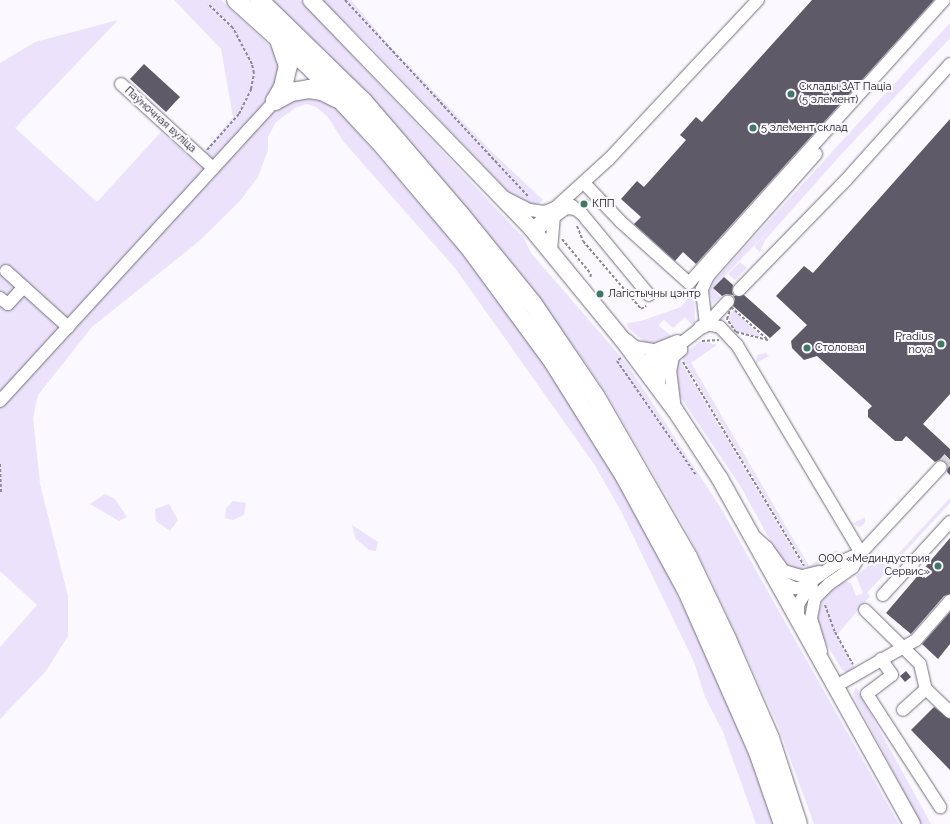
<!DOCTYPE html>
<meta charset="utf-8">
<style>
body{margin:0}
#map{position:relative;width:950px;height:824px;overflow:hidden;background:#fbf8ff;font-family:Raleway,sans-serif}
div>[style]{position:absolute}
.green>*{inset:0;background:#ece2fb}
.building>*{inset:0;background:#5f5a68}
.round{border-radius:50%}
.minor-tunnel>*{height:12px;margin-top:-6px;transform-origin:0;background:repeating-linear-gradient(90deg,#d9d6dc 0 12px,transparent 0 18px)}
.path>*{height:2px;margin-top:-1px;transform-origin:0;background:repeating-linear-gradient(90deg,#8c8a90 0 3px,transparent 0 5px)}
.roads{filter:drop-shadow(0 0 1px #746e7c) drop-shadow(0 0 1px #746e7c)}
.minor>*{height:12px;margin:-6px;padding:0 6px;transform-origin:6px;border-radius:6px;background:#fff}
.major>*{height:16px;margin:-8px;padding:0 8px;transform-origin:8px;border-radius:8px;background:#fff}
.highway>*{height:18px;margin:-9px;padding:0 9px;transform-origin:9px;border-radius:9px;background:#fff}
.dots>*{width:11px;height:11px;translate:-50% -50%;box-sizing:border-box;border:2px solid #fbf8ff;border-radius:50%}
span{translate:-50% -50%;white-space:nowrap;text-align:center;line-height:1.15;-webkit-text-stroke:4px #fbf8ff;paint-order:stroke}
.poi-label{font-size:11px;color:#161419}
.left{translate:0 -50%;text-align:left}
.right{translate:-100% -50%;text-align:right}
.street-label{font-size:11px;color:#161419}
</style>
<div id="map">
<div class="green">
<div style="clip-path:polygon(174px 0,221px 0,273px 49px,280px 66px,268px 117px,290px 96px,326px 96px,468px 260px,574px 402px,636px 510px,718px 678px,765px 794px,773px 824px,756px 824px,723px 732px,705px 697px,694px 662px,621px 511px,594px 464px,455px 268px,343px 141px,328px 117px,316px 107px,306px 104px,295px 108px,276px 122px,268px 137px,268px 150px,258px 177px,239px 202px,198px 242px,92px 327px,38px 395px,33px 418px,40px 484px,68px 596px,68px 636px,46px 671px,0 719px,0 647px,37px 605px,0 571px,0 63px,35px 42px,118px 20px,15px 128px,97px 202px,161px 132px,195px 162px,233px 117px,221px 49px)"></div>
<div style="clip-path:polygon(268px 0,300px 0,524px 238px,531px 253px,627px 364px,722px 510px,899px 824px,814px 824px,778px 726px,710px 578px,682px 523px,606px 393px,574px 347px,488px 235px)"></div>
<div style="clip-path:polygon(321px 0,351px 0,388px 44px,492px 152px,543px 200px,532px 209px,517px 201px,364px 40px)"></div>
<div style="clip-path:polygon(950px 23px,950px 38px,837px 159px,765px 240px,760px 252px,754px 247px,776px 223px,713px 288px,721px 297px,713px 304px,709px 292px,714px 281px)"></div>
<div style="clip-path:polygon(740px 262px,747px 268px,735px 280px,728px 274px)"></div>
<div style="clip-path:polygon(698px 285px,694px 293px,695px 320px,693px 326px,685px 317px,673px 328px,664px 320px,658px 325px,674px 338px,663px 344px,647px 344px,628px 328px,627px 323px,641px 321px,681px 307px)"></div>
<div style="clip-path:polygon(733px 310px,762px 337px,737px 332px,728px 318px)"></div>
<div style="clip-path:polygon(701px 341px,717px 345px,691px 363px,809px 566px,836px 550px,840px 553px,809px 572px,681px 356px)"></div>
<div style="clip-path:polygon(766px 353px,769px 356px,756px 363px,757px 355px)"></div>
<div style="clip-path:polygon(678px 357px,806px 572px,787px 569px,782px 562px,741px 487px,681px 398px,676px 388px,675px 361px)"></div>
<div style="clip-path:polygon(105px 494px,115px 499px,127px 517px,119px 521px,90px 504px)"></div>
<div style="clip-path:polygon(950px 498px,950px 503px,867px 593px,870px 596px,837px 635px,856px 670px,849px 673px,842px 670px,818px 629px,818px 616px,824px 596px,845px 581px,851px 583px,856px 596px,863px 593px,856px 576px,869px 565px,897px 555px)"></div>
<div style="clip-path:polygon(233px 501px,246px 503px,244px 515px,233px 520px,225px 518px,226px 508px)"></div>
<div style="clip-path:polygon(169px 504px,178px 520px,170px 531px,156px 521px,155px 509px)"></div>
<div style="clip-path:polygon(865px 517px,865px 523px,860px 527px,852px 524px)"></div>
<div style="clip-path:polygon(352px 525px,378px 542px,376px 551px,369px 550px,355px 538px)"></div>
<div style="clip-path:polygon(856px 687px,931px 824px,921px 824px,855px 699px,853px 694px)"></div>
</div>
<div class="building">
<div style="clip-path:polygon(812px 0,934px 0,696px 264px,683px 252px,675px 261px,634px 224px,641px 217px,621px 199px,637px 181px,644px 187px,686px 140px,680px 135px,696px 117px,702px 122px)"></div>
<div style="clip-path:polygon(144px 64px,180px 97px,166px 112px,130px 79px)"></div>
<div style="clip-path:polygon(950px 119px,950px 394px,923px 424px,950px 449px,950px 475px,947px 472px,948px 465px,946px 461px,939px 460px,935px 462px,906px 436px,902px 441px,895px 441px,868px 417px,868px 410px,872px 406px,817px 356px,804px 360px,792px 348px,791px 341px,807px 325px,776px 296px,804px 266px,813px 273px)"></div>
<div class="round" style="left:581px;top:199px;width:8px;height:8px"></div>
<div style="clip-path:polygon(724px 277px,733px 285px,732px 292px,734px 296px,744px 295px,781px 328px,770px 338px,733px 306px,735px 299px,733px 295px,726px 294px,722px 296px,713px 288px)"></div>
<div style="clip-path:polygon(950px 538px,950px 594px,944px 596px,911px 634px,886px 613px)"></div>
<div style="clip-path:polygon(950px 612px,950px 644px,938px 659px,922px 644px)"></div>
<div style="clip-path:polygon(906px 671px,911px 677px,905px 682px,900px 676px)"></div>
<div style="clip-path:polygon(934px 707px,950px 719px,950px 770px,911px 730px)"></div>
</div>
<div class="minor-tunnel">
<div style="left:941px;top:467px;width:13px;rotate:-48deg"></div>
</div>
<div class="path">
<div style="left:345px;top:0;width:268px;rotate:47deg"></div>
<div style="left:207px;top:150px;width:48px;rotate:-48.4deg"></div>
<div style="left:239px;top:114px;width:28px;rotate:-64deg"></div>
<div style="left:251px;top:89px;width:16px;rotate:-79deg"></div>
<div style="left:254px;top:73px;width:9px;rotate:-103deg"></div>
<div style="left:252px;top:64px;width:41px;rotate:-117.8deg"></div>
<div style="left:233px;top:28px;width:35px;rotate:-136deg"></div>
<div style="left:577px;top:226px;width:16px;rotate:68deg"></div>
<div style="left:583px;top:241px;width:89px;rotate:49.5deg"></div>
<div style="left:641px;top:309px;width:6px;rotate:-31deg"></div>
<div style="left:562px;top:239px;width:45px;rotate:50.4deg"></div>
<div style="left:591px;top:274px;width:5px;rotate:101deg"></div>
<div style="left:731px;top:307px;width:50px;rotate:41.7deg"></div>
<div style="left:768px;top:340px;width:33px;rotate:-166deg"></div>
<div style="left:736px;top:332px;width:16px;rotate:-125deg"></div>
<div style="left:727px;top:319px;width:13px;rotate:-72deg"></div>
<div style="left:702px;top:341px;width:17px;rotate:-3deg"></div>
<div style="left:621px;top:358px;width:5px;rotate:143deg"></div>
<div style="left:617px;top:361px;width:139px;rotate:55.3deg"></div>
<div style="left:683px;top:362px;width:237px;rotate:59.3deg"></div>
<div style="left:0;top:464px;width:28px;rotate:88deg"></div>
<div style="left:825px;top:605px;width:29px;rotate:70deg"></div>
<div style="left:835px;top:632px;width:37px;rotate:61deg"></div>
</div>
<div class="roads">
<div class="minor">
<div style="left:121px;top:84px;width:125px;rotate:42.4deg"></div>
<div style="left:584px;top:183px;width:54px;rotate:46.5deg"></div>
<div style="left:621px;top:222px;width:91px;rotate:41.9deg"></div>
<div style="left:689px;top:283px;width:381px;rotate:-48deg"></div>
<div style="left:506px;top:198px;width:27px;rotate:27deg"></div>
<div style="left:530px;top:210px;width:14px;rotate:8deg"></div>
<div style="left:544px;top:212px;width:19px;rotate:-21deg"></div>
<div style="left:562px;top:205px;width:10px;rotate:6deg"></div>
<div style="left:572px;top:206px;width:13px;rotate:39deg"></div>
<div style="left:582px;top:214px;width:105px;rotate:50.4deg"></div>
<div style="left:576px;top:209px;width:10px;rotate:-174deg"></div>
<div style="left:566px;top:208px;width:31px;rotate:143deg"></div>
<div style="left:541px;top:227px;width:9px;rotate:167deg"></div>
<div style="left:532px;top:229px;width:104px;rotate:-42.3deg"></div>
<div style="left:609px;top:159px;width:218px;rotate:-46.9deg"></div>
<div style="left:551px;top:250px;width:33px;rotate:-85deg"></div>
<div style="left:6px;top:271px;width:84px;rotate:42.1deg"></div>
<div style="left:739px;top:290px;width:153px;rotate:-45.8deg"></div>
<div style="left:846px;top:180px;width:156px;rotate:-48.1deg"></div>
<div style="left:0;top:298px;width:10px;rotate:37deg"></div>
<div style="left:8px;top:304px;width:23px;rotate:-47deg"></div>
<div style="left:700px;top:327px;width:7px;rotate:-27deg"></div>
<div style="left:706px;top:324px;width:14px;rotate:12deg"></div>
<div style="left:720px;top:327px;width:25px;rotate:47deg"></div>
<div style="left:737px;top:345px;width:242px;rotate:59.2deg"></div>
<div style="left:704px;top:327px;width:35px;rotate:-47deg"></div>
<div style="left:627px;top:340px;width:11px;rotate:41deg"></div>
<div style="left:635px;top:347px;width:20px;rotate:9deg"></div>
<div style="left:655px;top:350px;width:24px;rotate:-22deg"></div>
<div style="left:638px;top:360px;width:15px;rotate:4deg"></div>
<div style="left:653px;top:361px;width:13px;rotate:-23deg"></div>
<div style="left:665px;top:356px;width:52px;rotate:-38deg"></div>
<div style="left:706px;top:324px;width:35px;rotate:-97deg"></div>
<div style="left:702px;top:289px;width:14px;rotate:-65deg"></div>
<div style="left:708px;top:276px;width:163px;rotate:-48.5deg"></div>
<div style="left:659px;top:388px;width:19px;rotate:-90deg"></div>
<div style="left:659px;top:369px;width:16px;rotate:-52deg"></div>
<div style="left:0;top:401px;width:407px;rotate:-47.5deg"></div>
<div style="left:675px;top:410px;width:38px;rotate:-97deg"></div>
<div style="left:670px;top:372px;width:15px;rotate:-79deg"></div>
<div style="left:673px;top:357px;width:11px;rotate:-41deg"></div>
<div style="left:756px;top:538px;width:15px;rotate:42deg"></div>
<div style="left:767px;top:548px;width:29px;rotate:54deg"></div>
<div style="left:784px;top:571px;width:19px;rotate:16deg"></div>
<div style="left:802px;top:576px;width:18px;rotate:-13deg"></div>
<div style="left:777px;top:580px;width:20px;rotate:24deg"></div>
<div style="left:795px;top:588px;width:17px;rotate:-3deg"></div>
<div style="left:883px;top:595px;width:99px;rotate:-47.5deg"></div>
<div style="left:865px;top:610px;width:77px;rotate:44.5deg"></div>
<div style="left:920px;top:664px;width:26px;rotate:77deg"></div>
<div style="left:926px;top:689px;width:31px;rotate:138deg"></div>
<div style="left:798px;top:618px;width:13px;rotate:-90deg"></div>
<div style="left:798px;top:605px;width:29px;rotate:-59deg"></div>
<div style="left:813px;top:580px;width:28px;rotate:-35deg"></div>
<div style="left:836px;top:564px;width:27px;rotate:-24deg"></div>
<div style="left:821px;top:651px;width:34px;rotate:-107deg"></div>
<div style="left:811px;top:618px;width:20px;rotate:-79deg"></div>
<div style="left:815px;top:598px;width:20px;rotate:-45deg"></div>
<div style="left:829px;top:584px;width:29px;rotate:-35deg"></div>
<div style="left:853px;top:567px;width:16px;rotate:-60deg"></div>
<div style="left:861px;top:553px;width:117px;rotate:-47.1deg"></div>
<div style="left:881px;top:659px;width:19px;rotate:55deg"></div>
<div style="left:892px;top:675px;width:31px;rotate:143deg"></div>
<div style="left:867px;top:694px;width:135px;rotate:57.1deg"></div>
<div style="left:836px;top:686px;width:92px;rotate:-29.9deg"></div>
<div style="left:916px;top:640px;width:52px;rotate:-48.9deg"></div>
<div style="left:926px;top:689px;width:33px;rotate:44deg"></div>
</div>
<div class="major">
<div style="left:311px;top:0;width:318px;rotate:46deg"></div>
<div style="left:532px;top:229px;width:142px;rotate:50.7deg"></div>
<div style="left:622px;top:339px;width:89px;rotate:53.3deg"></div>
<div style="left:675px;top:410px;width:82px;rotate:56.9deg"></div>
<div style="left:720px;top:479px;width:395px;rotate:60.9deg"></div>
</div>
<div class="highway">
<div style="left:236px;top:0;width:103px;rotate:42.2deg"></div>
<div style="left:312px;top:69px;width:98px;rotate:47.1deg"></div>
<div style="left:379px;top:141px;width:139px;rotate:49.7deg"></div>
<div style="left:469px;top:247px;width:140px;rotate:53.7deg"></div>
<div style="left:552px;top:360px;width:138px;rotate:58deg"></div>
<div style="left:625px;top:477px;width:130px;rotate:61.5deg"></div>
<div style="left:687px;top:591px;width:176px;rotate:66.2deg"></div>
<div style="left:758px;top:752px;width:76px;rotate:70.9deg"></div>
<div style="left:259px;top:0;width:145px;rotate:44.2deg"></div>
<div style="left:363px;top:101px;width:148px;rotate:49.4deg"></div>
<div style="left:459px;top:213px;width:117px;rotate:50.9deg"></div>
<div style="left:533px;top:304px;width:112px;rotate:55.9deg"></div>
<div style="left:596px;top:397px;width:185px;rotate:60.1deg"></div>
<div style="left:688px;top:557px;width:91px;rotate:64.6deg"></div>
<div style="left:727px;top:639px;width:108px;rotate:66.5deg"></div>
<div style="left:770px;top:738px;width:90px;rotate:72deg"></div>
<div style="left:275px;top:101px;width:18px;rotate:-29deg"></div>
<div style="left:291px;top:92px;width:18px;rotate:-9deg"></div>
<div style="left:309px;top:89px;width:13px;rotate:9deg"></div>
<div style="left:322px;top:91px;width:16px;rotate:27deg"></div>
<div style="left:275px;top:101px;width:16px;rotate:-60deg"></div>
<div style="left:283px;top:87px;width:22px;rotate:-77deg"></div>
<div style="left:288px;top:66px;width:28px;rotate:-109deg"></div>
</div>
</div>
<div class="dots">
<div style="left:791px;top:94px;background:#3d7965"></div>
<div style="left:753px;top:128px;background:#3d7965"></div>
<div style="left:584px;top:204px;background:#3d7965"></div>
<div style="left:600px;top:294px;background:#3d7965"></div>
<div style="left:941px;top:344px;background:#3d7965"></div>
<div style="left:807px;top:348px;background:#3d7965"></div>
<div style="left:938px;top:566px;background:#3d7965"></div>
</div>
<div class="poi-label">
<span class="left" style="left:799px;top:94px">Склады ЗАТ Паціа<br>(5 элемент)</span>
<span class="left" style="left:761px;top:128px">5 элемент склад</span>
<span class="left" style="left:592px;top:204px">КПП</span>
<span class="left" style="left:608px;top:294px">Лагістычны цэнтр</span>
<span class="right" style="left:933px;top:344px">Pradius<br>nova</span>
<span class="left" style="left:815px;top:348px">Столовая</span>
<span class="right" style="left:930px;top:566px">ООО «Мединдустрия<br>Сервис»</span>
</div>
<div class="street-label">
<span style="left:160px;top:120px;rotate:42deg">Паўночная вуліца</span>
</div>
</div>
